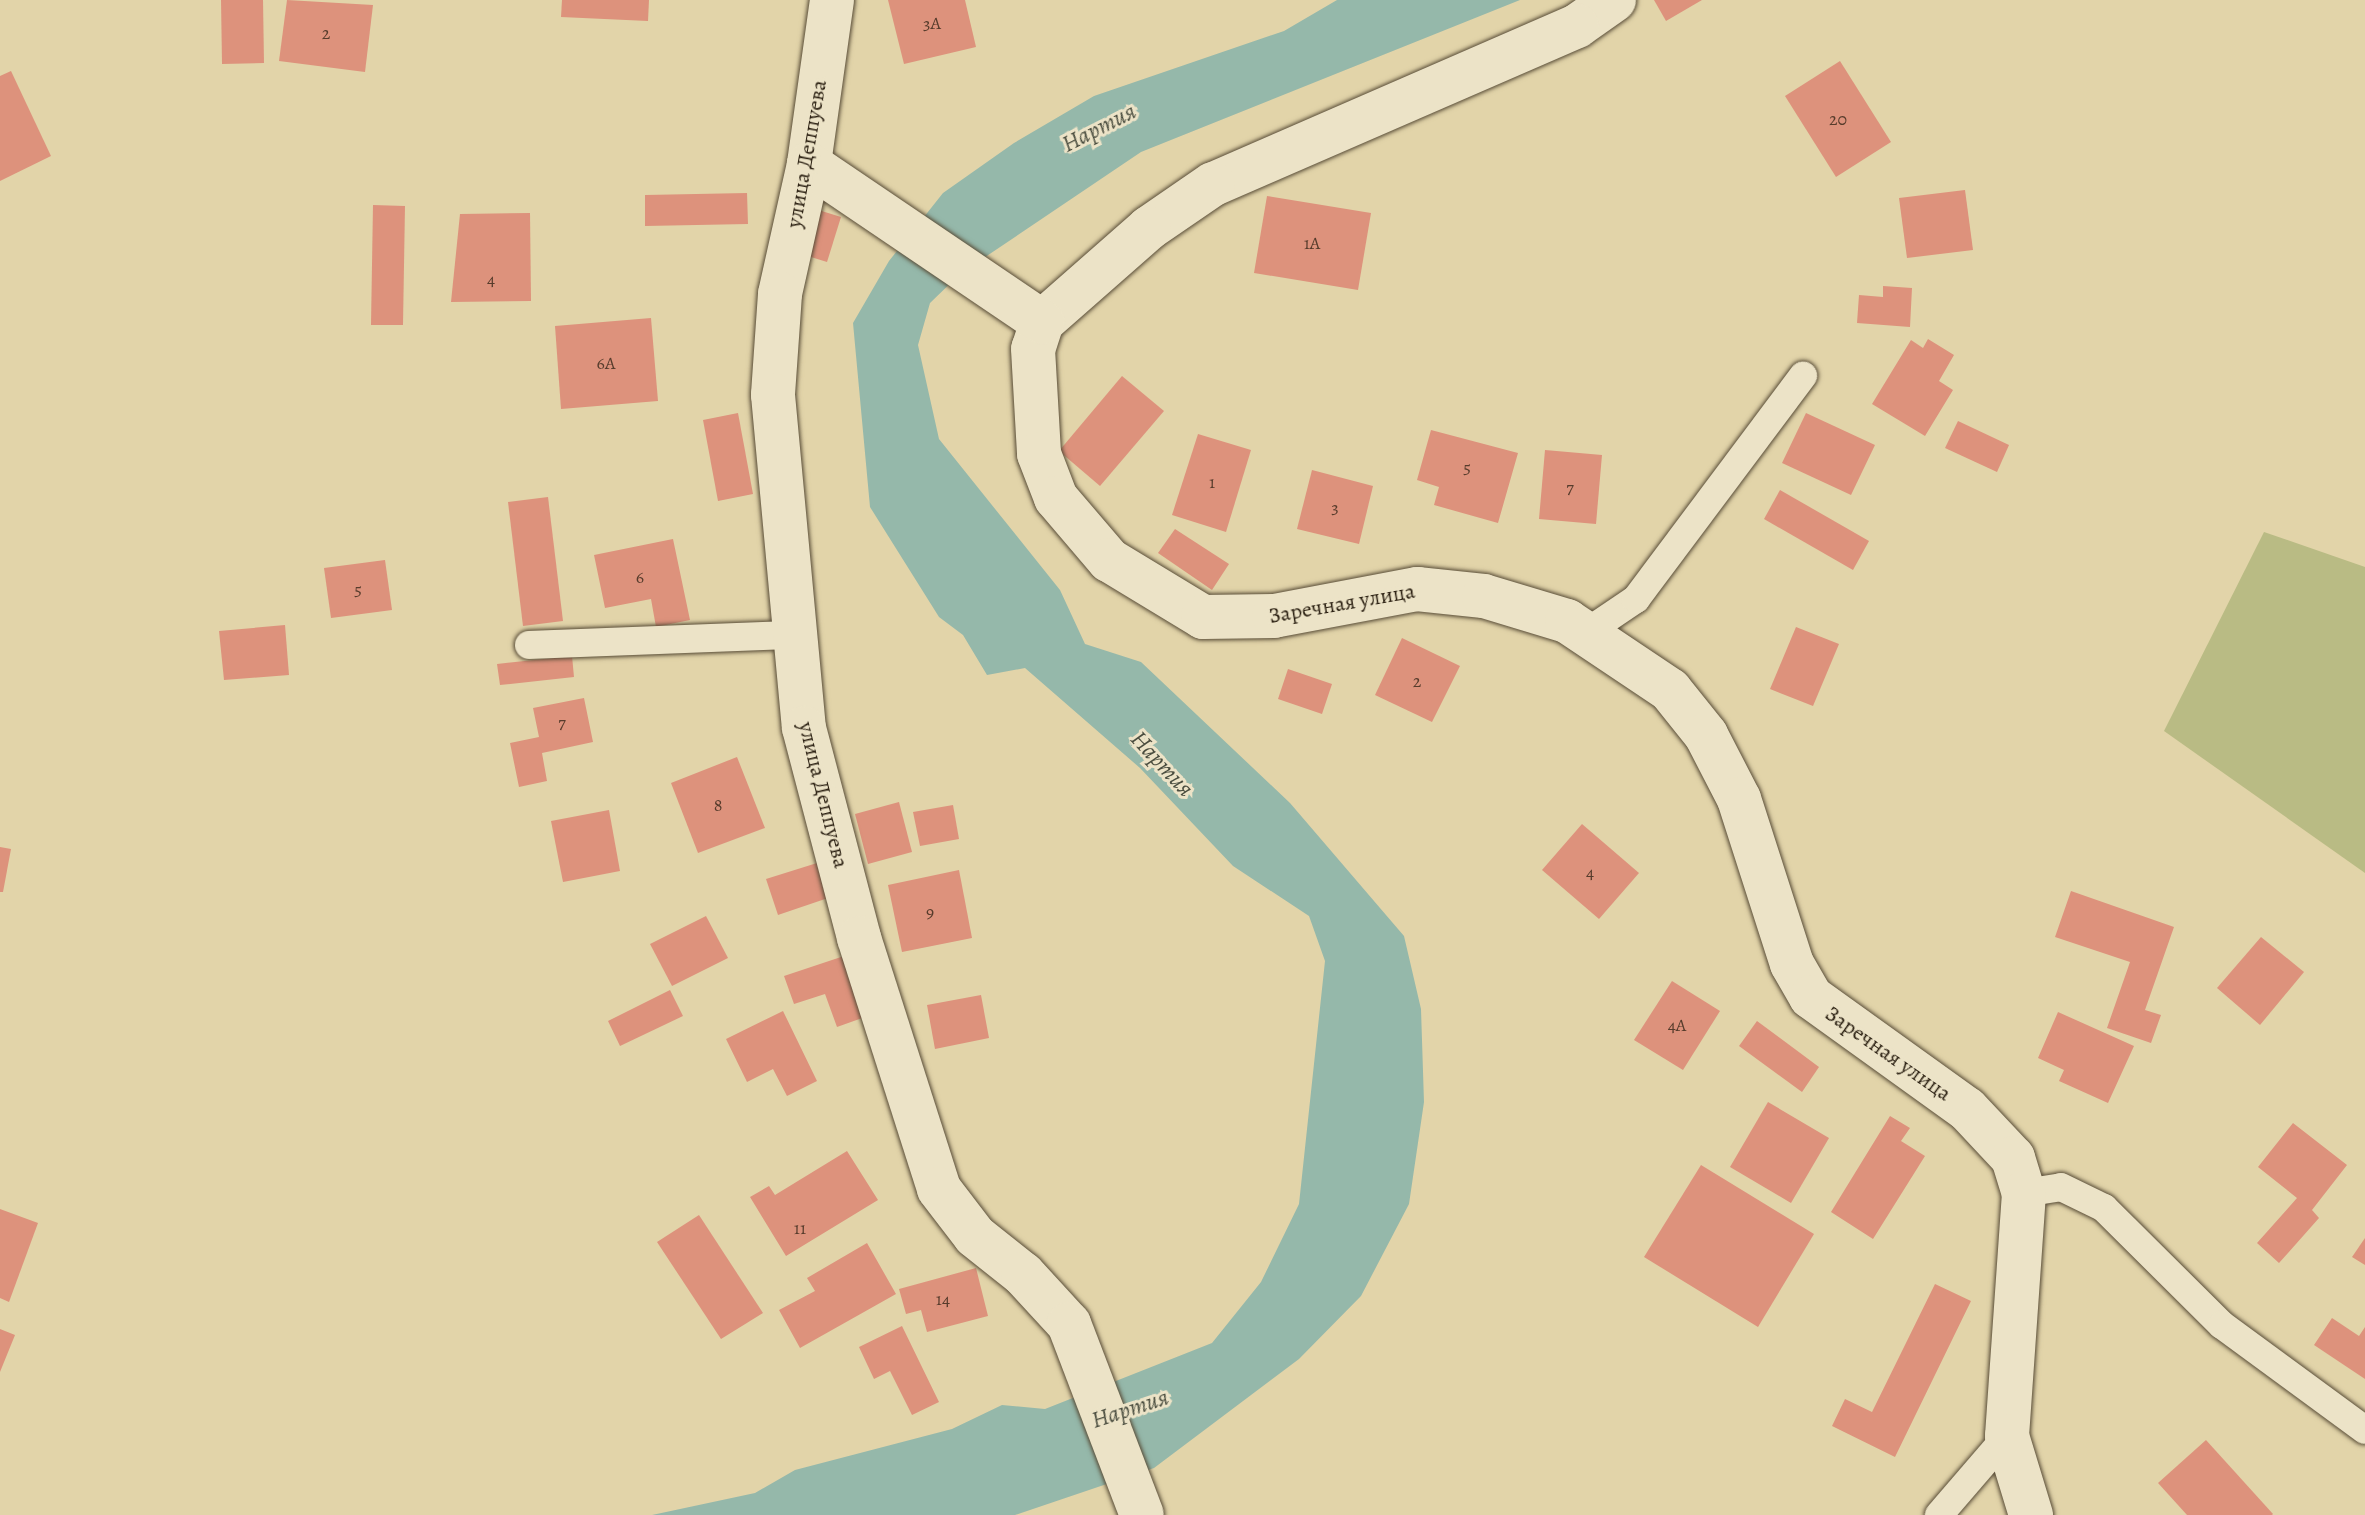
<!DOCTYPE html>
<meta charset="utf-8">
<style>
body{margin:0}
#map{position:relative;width:2365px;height:1515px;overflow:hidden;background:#e2d4a9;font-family:Alegreya,serif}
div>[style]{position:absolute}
.green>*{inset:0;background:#b9bb84}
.water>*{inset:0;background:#95b8aa}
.building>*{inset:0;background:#dd927c}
.roads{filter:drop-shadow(0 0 2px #584c37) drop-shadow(0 0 2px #584c37)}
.lane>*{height:28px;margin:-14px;padding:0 14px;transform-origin:14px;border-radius:14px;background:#ece3c7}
.street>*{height:44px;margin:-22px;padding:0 22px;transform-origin:22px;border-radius:22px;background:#ece3c7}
span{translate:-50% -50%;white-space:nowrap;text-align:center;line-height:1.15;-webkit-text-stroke:6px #ece3c7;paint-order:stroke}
.number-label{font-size:18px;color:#573c2c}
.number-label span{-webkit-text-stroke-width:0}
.street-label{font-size:22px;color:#2a1f11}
.water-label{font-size:24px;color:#4a4d3f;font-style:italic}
</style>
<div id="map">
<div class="green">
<div style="clip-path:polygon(2264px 532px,2365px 567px,2365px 873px,2164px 731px)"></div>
</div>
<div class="water">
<div style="clip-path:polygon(1337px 0,1520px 0,1141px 152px,960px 274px,930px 303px,918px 345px,939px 439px,1060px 590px,1085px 644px,1141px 662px,1290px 803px,1404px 936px,1421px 1009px,1424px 1102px,1409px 1204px,1361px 1296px,1299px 1359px,1154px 1468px,1015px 1515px,652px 1515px,755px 1493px,795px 1470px,952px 1429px,1002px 1405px,1045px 1409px,1212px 1343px,1261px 1282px,1299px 1204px,1325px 961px,1309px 916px,1233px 866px,1140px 768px,1025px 668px,987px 675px,963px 635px,939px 617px,870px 507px,853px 323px,889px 261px,943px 193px,1014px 143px,1094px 96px,1284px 31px)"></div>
</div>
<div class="building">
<div style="clip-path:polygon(221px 0,263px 0,264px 63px,222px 64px)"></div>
<div style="clip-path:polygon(287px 0,373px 5px,365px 72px,279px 61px)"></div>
<div style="clip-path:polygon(562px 0,649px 0,648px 21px,561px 17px)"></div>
<div style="clip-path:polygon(888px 0,965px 0,976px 47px,904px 64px)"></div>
<div style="clip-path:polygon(1654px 0,1702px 0,1666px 21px)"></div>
<div style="clip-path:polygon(1840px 61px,1891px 142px,1836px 177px,1785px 96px)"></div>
<div style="clip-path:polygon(11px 71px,51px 156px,0 181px,0 76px)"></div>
<div style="clip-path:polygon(1965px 190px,1973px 250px,1907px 258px,1899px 198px)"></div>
<div style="clip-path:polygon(747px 193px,748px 224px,645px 226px,645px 195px)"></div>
<div style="clip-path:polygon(1267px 196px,1371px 213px,1358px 290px,1254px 273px)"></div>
<div style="clip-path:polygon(373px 205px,405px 206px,403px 325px,371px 325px)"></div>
<div style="clip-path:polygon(812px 208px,841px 217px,827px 262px,798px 253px)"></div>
<div style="clip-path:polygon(530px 213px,531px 301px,451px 302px,460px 214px)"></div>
<div style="clip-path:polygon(1883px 286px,1912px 288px,1910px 327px,1857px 323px,1859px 295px,1883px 297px)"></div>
<div style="clip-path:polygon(651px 318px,658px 401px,561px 409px,555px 326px)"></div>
<div style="clip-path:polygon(1928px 339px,1954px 355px,1939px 381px,1953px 390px,1925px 436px,1872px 404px,1911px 340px,1923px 348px)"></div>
<div style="clip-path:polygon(1122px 376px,1164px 411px,1100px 486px,1059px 451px)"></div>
<div style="clip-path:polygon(738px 413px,753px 494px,718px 501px,703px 420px)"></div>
<div style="clip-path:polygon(1806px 413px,1875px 445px,1851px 495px,1782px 463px)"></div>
<div style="clip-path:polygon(1958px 421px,2009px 445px,1997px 472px,1945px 448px)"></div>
<div style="clip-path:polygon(1431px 430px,1518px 453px,1498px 523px,1434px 505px,1439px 487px,1417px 480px)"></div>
<div style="clip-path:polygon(1198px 434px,1251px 450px,1226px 532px,1172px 515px)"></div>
<div style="clip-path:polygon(1545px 450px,1602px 455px,1596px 524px,1539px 519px)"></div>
<div style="clip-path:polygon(1312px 470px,1373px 486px,1359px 544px,1297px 529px)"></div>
<div style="clip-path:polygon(1780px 490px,1869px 541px,1853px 570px,1764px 519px)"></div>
<div style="clip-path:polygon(548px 497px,563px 621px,523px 626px,508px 502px)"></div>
<div style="clip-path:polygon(1175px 529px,1229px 564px,1212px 590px,1158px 553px)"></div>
<div style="clip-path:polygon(673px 539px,690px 620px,656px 627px,651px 599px,605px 608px,594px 555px)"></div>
<div style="clip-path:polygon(385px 560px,392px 610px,331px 618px,324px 568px)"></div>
<div style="clip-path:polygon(285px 625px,289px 675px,224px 680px,219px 631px)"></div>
<div style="clip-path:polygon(1796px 627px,1839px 644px,1813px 706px,1770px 689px)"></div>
<div style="clip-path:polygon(1402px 638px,1460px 666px,1432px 722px,1375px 695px)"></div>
<div style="clip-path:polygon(572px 656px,574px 677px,500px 685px,497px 664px)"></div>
<div style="clip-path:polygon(1288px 669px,1332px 684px,1322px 714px,1278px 699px)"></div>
<div style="clip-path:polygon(584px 698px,593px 742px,542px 753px,547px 781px,519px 787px,510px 743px,539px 737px,533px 708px)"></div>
<div style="clip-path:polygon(737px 757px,765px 828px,698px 853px,671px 783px)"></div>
<div style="clip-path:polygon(899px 802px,912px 852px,868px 864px,855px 814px)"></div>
<div style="clip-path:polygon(953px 805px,959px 839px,920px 846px,913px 812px)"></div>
<div style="clip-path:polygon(609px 810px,620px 871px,563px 882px,551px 821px)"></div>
<div style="clip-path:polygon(1582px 824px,1639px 873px,1599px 919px,1542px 870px)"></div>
<div style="clip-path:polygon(0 847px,11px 849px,3px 892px,0 892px)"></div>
<div style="clip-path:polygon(817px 863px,828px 898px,778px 915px,766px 879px)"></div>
<div style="clip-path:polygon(959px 870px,972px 938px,902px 952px,888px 885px)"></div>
<div style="clip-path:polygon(2071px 891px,2174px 927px,2145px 1010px,2161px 1015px,2151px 1043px,2107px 1028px,2130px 962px,2055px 937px)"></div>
<div style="clip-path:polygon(706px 916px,728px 958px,672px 986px,650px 944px)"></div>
<div style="clip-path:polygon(2261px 937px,2304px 972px,2260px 1025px,2217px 988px)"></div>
<div style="clip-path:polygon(844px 956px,865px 1017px,837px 1027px,825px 994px,794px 1004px,784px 976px)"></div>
<div style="clip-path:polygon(1672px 981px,1720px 1011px,1683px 1070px,1634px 1040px)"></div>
<div style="clip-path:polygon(670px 990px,683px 1016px,620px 1046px,608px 1021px)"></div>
<div style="clip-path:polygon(981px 995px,989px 1038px,935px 1049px,927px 1005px)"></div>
<div style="clip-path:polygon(783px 1011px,817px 1081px,787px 1096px,773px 1069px,747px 1082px,726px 1039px)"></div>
<div style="clip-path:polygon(2058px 1012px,2134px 1046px,2108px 1103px,2059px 1081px,2064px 1070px,2038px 1058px)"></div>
<div style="clip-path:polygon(1757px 1021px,1819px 1067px,1802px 1092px,1739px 1046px)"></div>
<div style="clip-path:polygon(1768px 1102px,1829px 1138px,1791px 1203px,1730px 1167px)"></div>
<div style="clip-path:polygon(1890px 1116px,1910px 1128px,1901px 1141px,1925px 1156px,1873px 1239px,1831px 1212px)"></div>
<div style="clip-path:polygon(2293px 1123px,2347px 1165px,2312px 1210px,2319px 1218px,2279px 1263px,2257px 1243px,2297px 1198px,2258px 1167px)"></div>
<div style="clip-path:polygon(847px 1151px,878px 1200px,786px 1256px,750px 1197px,769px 1186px,775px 1195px)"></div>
<div style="clip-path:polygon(1701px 1165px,1814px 1234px,1758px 1327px,1644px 1257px)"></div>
<div style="clip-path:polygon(0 1209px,38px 1223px,9px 1302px,0 1298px)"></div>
<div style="clip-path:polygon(699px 1215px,763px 1313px,721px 1339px,657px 1242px)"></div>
<div style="clip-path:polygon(2365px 1238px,2365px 1265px,2352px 1257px)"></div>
<div style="clip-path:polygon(867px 1243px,896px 1294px,800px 1348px,779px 1310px,815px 1291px,807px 1278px)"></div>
<div style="clip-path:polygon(976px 1268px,988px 1316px,927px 1332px,921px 1310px,906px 1314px,899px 1289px)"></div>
<div style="clip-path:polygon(1935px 1284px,1971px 1301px,1895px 1457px,1832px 1426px,1845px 1399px,1872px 1412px)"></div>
<div style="clip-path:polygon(2332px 1318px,2359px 1336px,2365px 1327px,2365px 1379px,2314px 1345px)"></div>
<div style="clip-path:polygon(902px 1326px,939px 1402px,912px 1415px,890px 1371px,874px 1379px,859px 1347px)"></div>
<div style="clip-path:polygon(0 1329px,15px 1335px,0 1372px)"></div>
<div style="clip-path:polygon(2206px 1440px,2273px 1514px,2272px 1515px,2187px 1515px,2158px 1483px)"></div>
</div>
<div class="roads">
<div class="lane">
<div style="left:1587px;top:632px;width:59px;rotate:-34deg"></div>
<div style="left:1636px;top:599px;width:279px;rotate:-53.2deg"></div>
<div style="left:529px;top:645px;width:266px;rotate:-2.2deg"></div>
<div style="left:2024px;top:1193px;width:37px;rotate:-9deg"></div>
<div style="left:2061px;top:1187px;width:48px;rotate:26deg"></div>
<div style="left:2104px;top:1208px;width:166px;rotate:44.8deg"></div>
<div style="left:2222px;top:1325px;width:177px;rotate:36.3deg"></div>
<div style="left:1939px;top:1515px;width:104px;rotate:-49.3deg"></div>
</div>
<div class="street">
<div style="left:832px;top:0;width:166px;rotate:98deg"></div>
<div style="left:809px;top:164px;width:133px;rotate:102.6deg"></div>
<div style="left:780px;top:294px;width:101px;rotate:94deg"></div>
<div style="left:773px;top:395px;width:334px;rotate:84.7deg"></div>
<div style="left:804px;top:728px;width:217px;rotate:75.3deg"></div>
<div style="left:859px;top:938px;width:263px;rotate:72.3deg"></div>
<div style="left:939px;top:1189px;width:59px;rotate:52.5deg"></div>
<div style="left:975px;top:1236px;width:61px;rotate:38.4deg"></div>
<div style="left:1023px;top:1274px;width:68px;rotate:47.4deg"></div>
<div style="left:1069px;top:1324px;width:204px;rotate:69.1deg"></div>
<div style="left:1614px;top:0;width:45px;rotate:144.9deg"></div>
<div style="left:1577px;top:26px;width:397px;rotate:156.5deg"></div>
<div style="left:1213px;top:184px;width:78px;rotate:145.5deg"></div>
<div style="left:1149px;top:228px;width:142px;rotate:138.7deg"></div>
<div style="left:1042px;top:322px;width:28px;rotate:108deg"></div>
<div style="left:1033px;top:349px;width:105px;rotate:86.7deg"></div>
<div style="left:1039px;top:454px;width:47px;rotate:68.9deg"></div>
<div style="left:1056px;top:498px;width:82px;rotate:49.5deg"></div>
<div style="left:1109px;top:560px;width:110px;rotate:31.2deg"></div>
<div style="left:1203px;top:617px;width:71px;rotate:-0.8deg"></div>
<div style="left:1274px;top:616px;width:146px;rotate:-10.7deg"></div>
<div style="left:1417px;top:589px;width:67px;rotate:6deg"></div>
<div style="left:1484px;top:596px;width:87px;rotate:16.8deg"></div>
<div style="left:1567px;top:621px;width:124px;rotate:33.8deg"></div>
<div style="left:1670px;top:690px;width:58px;rotate:51.3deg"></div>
<div style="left:1706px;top:735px;width:72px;rotate:62.7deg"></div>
<div style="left:1739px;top:799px;width:173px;rotate:72.2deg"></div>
<div style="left:1792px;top:964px;width:38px;rotate:60deg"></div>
<div style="left:1811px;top:997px;width:192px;rotate:35.7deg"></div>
<div style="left:1967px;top:1109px;width:67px;rotate:46.8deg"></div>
<div style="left:2013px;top:1158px;width:37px;rotate:73deg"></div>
<div style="left:2024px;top:1193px;width:244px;rotate:94deg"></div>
<div style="left:2007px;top:1436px;width:83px;rotate:73.1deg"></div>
<div style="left:809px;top:164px;width:282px;rotate:34.1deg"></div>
</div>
</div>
<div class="number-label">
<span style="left:932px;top:23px">3А</span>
<span style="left:326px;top:33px">2</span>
<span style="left:1838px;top:119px">20</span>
<span style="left:1312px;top:243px">1А</span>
<span style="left:491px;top:279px">4</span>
<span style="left:606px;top:363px">6А</span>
<span style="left:1467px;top:467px">5</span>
<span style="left:1212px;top:482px">1</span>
<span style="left:1570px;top:487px">7</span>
<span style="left:1335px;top:507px">3</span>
<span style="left:640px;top:577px">6</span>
<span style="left:358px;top:589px">5</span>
<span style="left:1417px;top:681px">2</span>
<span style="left:562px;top:722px">7</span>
<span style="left:718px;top:805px">8</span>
<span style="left:1590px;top:872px">4</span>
<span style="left:930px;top:912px">9</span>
<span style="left:1677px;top:1025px">4А</span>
<span style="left:800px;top:1228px">11</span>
<span style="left:943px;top:1299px">14</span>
</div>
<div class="street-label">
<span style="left:807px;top:154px;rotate:-80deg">улица Деппуева</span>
<span style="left:1342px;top:604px;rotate:-10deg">Заречная улица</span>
<span style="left:823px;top:795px;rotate:76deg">улица Деппуева</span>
<span style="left:1888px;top:1054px;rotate:35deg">Заречная улица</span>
</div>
<div class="water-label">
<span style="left:1099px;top:128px;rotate:-27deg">Нартия</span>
<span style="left:1162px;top:764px;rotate:47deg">Нартия</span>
<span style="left:1130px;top:1409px;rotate:-18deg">Нартия</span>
</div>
</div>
